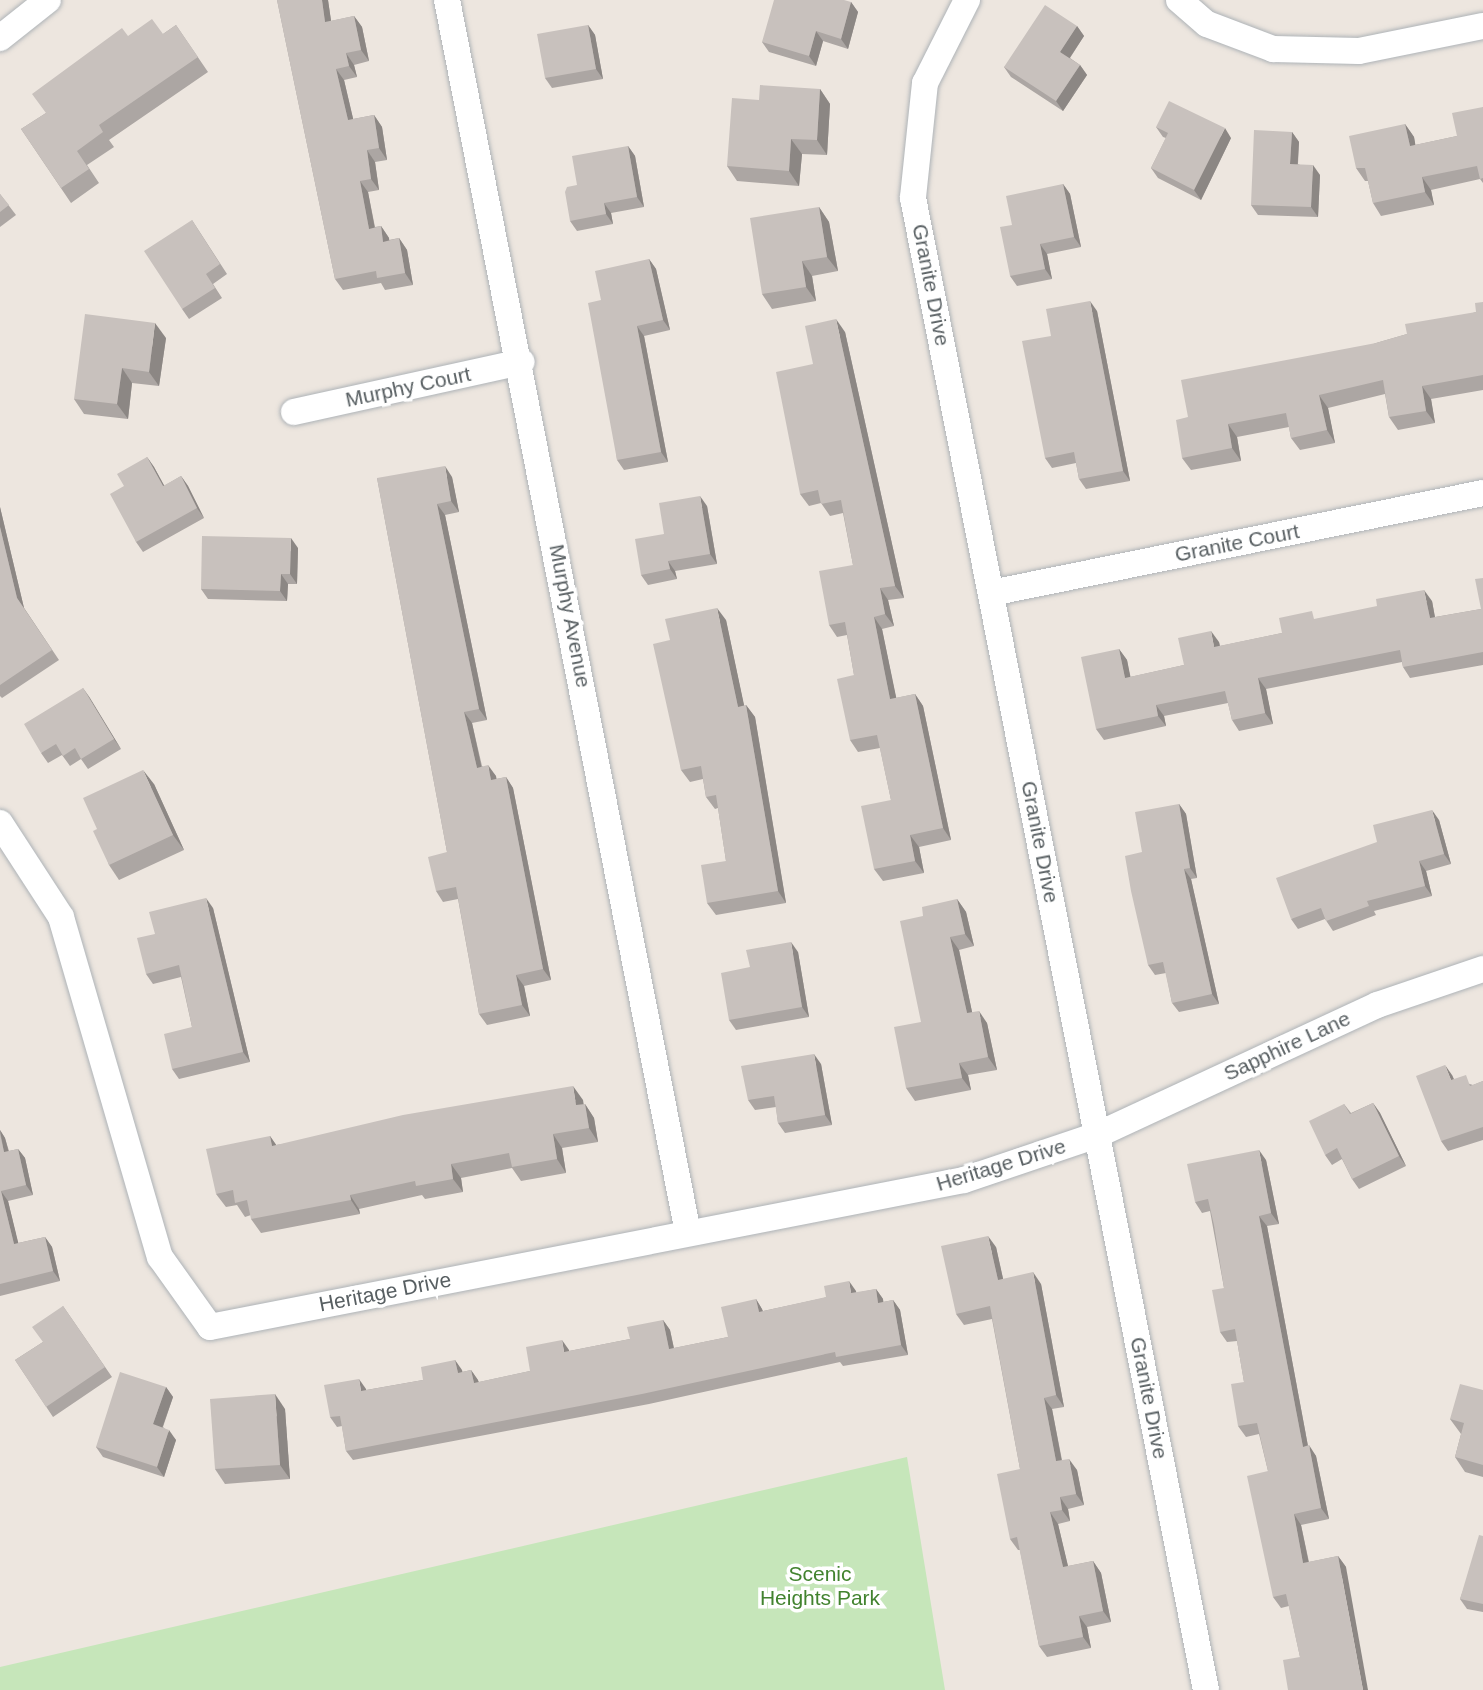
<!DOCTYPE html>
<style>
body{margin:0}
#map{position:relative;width:1483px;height:1690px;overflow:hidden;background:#ede6df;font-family:Helvetica,sans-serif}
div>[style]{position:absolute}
.green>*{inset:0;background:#c6e6ba}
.roads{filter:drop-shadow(0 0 2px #aeb3b7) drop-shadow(0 0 2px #aeb3b7)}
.minor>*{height:26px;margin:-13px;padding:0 13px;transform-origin:13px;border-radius:13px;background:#fff}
.wall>*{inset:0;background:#aca6a3}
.shaded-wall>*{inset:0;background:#8c8784}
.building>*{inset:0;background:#c8c1bd}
span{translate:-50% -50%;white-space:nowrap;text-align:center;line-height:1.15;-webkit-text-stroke:7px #fff;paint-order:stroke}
.street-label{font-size:21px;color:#585f62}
.park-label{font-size:21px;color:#42832f}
</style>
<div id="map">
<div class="green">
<div style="clip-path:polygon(907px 1457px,945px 1690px,0 1690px,0 1667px)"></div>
</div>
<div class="roads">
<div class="minor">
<div style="left:447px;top:0;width:1256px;rotate:78.94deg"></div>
<div style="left:967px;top:0;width:93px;rotate:116.8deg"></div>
<div style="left:925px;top:83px;width:116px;rotate:96deg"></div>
<div style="left:913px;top:198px;width:1520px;rotate:78.89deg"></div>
<div style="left:1179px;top:0;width:37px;rotate:41deg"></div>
<div style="left:1207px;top:24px;width:71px;rotate:20.7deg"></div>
<div style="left:1273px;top:49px;width:86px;rotate:1.3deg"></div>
<div style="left:1359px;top:51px;width:126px;rotate:-11.4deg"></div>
<div style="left:0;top:38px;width:61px;rotate:-38.4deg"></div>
<div style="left:294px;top:412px;width:233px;rotate:-12.4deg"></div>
<div style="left:991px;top:593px;width:502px;rotate:-11.49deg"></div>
<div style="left:0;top:823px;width:112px;rotate:57deg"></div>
<div style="left:61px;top:917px;width:354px;rotate:73.8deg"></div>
<div style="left:160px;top:1257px;width:86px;rotate:54.5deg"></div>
<div style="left:210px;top:1327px;width:768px;rotate:-11.03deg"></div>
<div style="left:964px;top:1180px;width:140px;rotate:-18.7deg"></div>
<div style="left:1097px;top:1135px;width:309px;rotate:-24.9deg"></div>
<div style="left:1377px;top:1005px;width:112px;rotate:-18.8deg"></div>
</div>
</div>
<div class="wall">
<div style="clip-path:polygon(277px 0,328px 0,331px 21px,354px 16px,362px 27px,369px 61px,354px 65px,357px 77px,344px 80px,353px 119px,374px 115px,382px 127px,387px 160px,375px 162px,379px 190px,368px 192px,375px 227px,381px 226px,389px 238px,389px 240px,399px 238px,407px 250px,413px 285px,385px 290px,381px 283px,343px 290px,335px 279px)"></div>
<div style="clip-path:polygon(851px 2px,858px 12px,848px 49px,823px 41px,816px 66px,769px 52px,762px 42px)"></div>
<div style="clip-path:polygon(176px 25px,208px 72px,109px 140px,114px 147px,87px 165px,99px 183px,71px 203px,21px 129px,46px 113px,128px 36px,163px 34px)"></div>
<div style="clip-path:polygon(588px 25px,595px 35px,603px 79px,552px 88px,545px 78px)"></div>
<div style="clip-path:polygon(1077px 26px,1084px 36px,1070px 58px,1080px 65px,1087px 75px,1063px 111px,1011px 77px,1004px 67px)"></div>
<div style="clip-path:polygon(820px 89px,830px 104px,827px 155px,802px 154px,799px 186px,737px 181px,727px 166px,759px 100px)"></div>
<div style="clip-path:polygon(1483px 107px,1483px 183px,1480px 179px,1431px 190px,1434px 205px,1381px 216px,1373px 203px,1368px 181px,1365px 181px,1356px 168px,1405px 124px,1414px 137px,1415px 145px,1457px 136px)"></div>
<div style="clip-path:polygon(1156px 127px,1231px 138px,1201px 200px,1158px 178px,1151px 168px,1166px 138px,1163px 137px)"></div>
<div style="clip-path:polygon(1292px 132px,1299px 142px,1298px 164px,1320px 175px,1318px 217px,1258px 215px,1251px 205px)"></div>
<div style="clip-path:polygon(628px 146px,635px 156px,644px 207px,611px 213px,613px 224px,577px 231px,570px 221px,577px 185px)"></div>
<div style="clip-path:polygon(1063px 184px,1070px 194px,1081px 247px,1047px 254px,1052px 279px,1017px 286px,1010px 276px,1012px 225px)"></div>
<div style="clip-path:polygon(0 194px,16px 215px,0 227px)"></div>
<div style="clip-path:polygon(819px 207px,829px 222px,838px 271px,812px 276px,816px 301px,772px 309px,762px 294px)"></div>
<div style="clip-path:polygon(192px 220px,227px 274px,213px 284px,222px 298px,189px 319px,182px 309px)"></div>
<div style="clip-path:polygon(649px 259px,656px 269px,670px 330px,644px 336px,668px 462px,624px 470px,617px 460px,601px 300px)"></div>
<div style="clip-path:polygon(1483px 302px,1483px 390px,1431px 399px,1435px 423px,1398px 430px,1389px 417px,1385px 394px,1328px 408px,1335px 443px,1300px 450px,1291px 438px,1289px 427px,1237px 437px,1241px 461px,1191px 470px,1182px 458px,1188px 417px,1376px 343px,1407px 334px,1476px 312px)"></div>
<div style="clip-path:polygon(1097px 311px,1130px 481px,1086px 489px,1079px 479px,1076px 463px,1052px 468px,1045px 458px,1051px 336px)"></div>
<div style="clip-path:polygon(845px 332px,904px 598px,888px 600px,894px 626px,882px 629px,896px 698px,915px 694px,923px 706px,951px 840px,919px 847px,924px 873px,883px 881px,874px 869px,891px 800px,880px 748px,858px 752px,850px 740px,854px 675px,847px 635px,837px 637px,829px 625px,853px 565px,843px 513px,830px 516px,821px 503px,809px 506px,800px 494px,813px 364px)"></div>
<div style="clip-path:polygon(166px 338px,159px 386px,132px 383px,128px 419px,84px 414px,74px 399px)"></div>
<div style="clip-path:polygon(147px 457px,154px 467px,164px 486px,181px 476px,188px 486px,204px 518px,143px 552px,136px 542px,124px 486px)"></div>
<div style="clip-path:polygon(452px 477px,459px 512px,445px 515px,487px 720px,472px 723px,482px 766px,496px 776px,496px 779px,506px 777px,513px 788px,551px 980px,524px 986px,530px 1016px,487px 1025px,479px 1014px,458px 899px,443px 902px,436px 891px,447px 852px,377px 478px)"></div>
<div style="clip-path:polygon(707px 506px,717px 564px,675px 571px,677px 579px,648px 585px,641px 575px,664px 534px)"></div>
<div style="clip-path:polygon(0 507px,24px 608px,59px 660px,2px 698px,0 696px)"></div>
<div style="clip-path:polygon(298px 548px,297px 584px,288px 584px,287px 601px,208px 599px,201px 589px)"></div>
<div style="clip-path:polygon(1483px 578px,1483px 665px,1410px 678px,1403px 667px,1402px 662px,1266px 689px,1273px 724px,1239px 731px,1232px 720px,1228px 703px,1164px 716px,1166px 726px,1104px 740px,1096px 729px,1119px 649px,1127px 660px,1130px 677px,1184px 665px,1219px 642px,1220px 646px,1282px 633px,1317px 619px,1432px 601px,1435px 617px,1481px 609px)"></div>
<div style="clip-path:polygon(726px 620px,744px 706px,746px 705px,755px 717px,786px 903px,716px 915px,707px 903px,726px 861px,718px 808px,715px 809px,706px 797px,703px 779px,690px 782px,681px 770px,670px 640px)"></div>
<div style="clip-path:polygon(83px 688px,121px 749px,88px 769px,81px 759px,70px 766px,62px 755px,48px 763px,41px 753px)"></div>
<div style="clip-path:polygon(154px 784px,184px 850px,119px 880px,109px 865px,97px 829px)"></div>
<div style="clip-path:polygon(1179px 804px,1186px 814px,1197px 878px,1191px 879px,1219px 1004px,1179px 1012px,1172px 1003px,1166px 973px,1155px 975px,1148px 965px,1142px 852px)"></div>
<div style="clip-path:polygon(1439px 820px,1451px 864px,1426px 871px,1432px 896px,1374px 911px,1376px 915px,1333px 931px,1325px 919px,1298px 929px,1291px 919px)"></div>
<div style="clip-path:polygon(957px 899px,966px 912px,974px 946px,959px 950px,972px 1012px,987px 1023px,997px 1070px,968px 1075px,971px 1090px,915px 1101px,906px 1088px,921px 1022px)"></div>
<div style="clip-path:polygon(213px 908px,250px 1062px,179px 1079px,172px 1069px,192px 1027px,181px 977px,153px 984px,146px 974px,155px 934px)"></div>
<div style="clip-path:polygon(798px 952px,809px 1017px,736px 1030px,729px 1020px,750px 967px)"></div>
<div style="clip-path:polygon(821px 1064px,832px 1125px,785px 1133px,778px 1123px,776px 1107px,755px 1110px,748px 1100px)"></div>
<div style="clip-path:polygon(1452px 1075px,1454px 1079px,1473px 1085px,1483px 1081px,1483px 1140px,1448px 1151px,1441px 1141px)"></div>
<div style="clip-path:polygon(583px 1100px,583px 1104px,585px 1104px,594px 1118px,598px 1142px,562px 1148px,566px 1173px,521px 1181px,512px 1168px,461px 1178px,463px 1192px,425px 1199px,422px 1195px,359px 1209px,360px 1214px,261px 1233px,251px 1219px,251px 1215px,245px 1217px,237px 1205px,226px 1207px,216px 1194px,270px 1136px,276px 1145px)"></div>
<div style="clip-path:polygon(1373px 1103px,1380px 1113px,1406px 1166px,1359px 1189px,1352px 1179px,1342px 1159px,1332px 1165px,1325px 1155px,1344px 1104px,1351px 1113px)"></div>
<div style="clip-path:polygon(0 1130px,5px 1138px,9px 1151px,18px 1149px,25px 1158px,33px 1195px,8px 1201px,18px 1243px,45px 1237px,52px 1247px,60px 1281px,0 1296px)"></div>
<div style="clip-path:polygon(1266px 1160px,1279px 1224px,1267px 1226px,1308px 1446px,1316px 1456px,1329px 1519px,1301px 1525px,1309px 1562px,1338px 1556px,1346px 1567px,1300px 1657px,1289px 1606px,1281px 1608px,1273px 1597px,1268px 1471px,1259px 1434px,1246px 1437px,1238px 1426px,1244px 1382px,1237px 1341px,1227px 1342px,1220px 1332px,1224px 1288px,1210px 1211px,1202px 1213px,1195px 1202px)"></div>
<div style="clip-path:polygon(996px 1247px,1003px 1279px,1041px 1284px,1064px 1407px,1052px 1409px,1062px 1460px,1077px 1470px,1084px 1505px,1068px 1509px,1070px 1521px,1058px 1524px,1068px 1566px,1093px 1561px,1101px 1573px,1111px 1622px,1087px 1627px,1091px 1648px,1047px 1657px,1039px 1646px,1020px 1550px,1018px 1550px,1010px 1539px,1020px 1469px,992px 1319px,964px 1325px,956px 1314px)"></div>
<div style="clip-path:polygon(876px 1289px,883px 1299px,883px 1302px,893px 1300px,900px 1310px,908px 1355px,843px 1366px,840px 1362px,649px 1404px,353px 1460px,346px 1451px,342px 1426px,337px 1427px,330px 1417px,366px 1389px,366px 1390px,423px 1380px,455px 1360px,462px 1372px,471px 1370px,479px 1382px,530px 1371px,569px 1351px,630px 1339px,663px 1320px,670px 1330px,674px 1348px,728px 1337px,756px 1299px,763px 1311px,856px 1291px,856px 1293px)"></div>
<div style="clip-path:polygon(63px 1306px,112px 1377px,53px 1417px,15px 1360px,43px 1342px)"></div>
<div style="clip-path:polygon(166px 1387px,173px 1397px,163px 1427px,176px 1440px,164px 1477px,103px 1457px,96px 1447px)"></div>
<div style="clip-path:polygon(1483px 1390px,1483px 1477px,1465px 1472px,1455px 1457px,1461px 1434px,1450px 1419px)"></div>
<div style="clip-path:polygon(285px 1409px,290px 1479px,225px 1484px,215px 1469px)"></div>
<div style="clip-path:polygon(1483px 1536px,1483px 1612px,1467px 1609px,1460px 1599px)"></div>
</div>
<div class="shaded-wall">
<div style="clip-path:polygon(322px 0,328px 0,333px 34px,325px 22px)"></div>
<div style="clip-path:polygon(851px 2px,858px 12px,848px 49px,841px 39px)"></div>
<div style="clip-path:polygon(354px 16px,362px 27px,369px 61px,361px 50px)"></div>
<div style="clip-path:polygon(588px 25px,595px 35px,603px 79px,596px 69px)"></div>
<div style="clip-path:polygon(1077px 26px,1084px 36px,1067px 62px,1060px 52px)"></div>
<div style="clip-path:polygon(816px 31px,823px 41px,816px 66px,809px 56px)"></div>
<div style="clip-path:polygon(346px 53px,354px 65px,357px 77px,349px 66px)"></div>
<div style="clip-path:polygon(1080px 65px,1087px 75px,1063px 111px,1056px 101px)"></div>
<div style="clip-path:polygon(336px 69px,344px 80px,356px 131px,348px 120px)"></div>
<div style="clip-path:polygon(820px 89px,830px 104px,827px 155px,817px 140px)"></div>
<div style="clip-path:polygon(374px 115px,382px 127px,387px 160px,379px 148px)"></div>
<div style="clip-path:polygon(1405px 124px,1414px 137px,1418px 159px,1410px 146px)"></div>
<div style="clip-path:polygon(1225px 128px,1231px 138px,1201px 200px,1194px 190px)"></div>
<div style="clip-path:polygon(1292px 132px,1299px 142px,1297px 174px,1290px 164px)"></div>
<div style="clip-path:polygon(791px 139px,802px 154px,799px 186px,789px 171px)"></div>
<div style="clip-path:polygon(628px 146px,635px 156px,644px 207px,637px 197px)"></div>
<div style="clip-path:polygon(367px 150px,375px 162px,379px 190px,371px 179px)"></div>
<div style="clip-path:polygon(1313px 165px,1320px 175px,1318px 217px,1311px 207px)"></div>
<div style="clip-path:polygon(1422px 177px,1431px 190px,1434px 205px,1425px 192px)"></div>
<div style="clip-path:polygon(360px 181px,368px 192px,377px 240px,369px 229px)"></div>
<div style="clip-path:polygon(1063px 184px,1070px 194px,1081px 247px,1074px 237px)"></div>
<div style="clip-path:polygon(604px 203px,611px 213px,613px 224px,606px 214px)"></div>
<div style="clip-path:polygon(819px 207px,829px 222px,838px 271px,827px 257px)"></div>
<div style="clip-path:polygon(381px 226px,389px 238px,391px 253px,383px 242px)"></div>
<div style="clip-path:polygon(399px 238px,407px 250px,413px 285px,405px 273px)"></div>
<div style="clip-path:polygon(1040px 244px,1047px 254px,1052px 279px,1045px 269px)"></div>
<div style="clip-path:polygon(649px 259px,656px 269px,670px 330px,663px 320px)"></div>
<div style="clip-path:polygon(802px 261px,812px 276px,816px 301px,806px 287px)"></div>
<div style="clip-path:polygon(1090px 301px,1097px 311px,1130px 481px,1123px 471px)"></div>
<div style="clip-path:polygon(836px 319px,845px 332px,904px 598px,895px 586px)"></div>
<div style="clip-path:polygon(155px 323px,166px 338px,159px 386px,149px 372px)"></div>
<div style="clip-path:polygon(637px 326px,644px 336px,668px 462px,661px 452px)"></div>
<div style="clip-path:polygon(122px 368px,132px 383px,128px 419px,117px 404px)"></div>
<div style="clip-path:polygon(1422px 386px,1431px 399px,1435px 423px,1426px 411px)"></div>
<div style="clip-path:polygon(1319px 395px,1328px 408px,1335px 443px,1327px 430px)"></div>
<div style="clip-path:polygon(1228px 424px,1237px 437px,1241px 461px,1232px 448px)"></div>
<div style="clip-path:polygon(147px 457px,154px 467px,170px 496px,163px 486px)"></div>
<div style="clip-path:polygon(445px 466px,452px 477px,459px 512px,451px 501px)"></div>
<div style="clip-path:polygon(181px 476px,188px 486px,204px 518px,197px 508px)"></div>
<div style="clip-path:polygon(700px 496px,707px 506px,717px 564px,710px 554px)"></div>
<div style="clip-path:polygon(437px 504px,445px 515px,487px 720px,479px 709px)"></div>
<div style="clip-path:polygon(0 507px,24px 608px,59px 660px,17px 598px,0 527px)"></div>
<div style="clip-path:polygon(291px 538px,298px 548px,297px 584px,290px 574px)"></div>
<div style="clip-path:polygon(668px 561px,675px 571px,677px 579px,670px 569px)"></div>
<div style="clip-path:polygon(281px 574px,288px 584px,287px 601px,280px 591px)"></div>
<div style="clip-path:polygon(880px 588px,888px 600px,894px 626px,885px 614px)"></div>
<div style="clip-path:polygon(1424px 590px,1432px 601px,1437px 629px,1430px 618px)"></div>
<div style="clip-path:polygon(717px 608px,726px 620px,747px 719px,738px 707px)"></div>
<div style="clip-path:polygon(874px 617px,882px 629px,899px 711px,890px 699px)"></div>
<div style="clip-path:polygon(1211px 631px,1219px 642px,1222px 658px,1214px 647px)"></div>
<div style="clip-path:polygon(1119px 649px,1127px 660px,1133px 689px,1125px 678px)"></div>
<div style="clip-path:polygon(1258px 678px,1266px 689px,1273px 724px,1265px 713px)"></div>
<div style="clip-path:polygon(83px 688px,90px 698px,121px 749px,114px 739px)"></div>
<div style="clip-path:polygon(915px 694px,923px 706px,951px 840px,943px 828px)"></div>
<div style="clip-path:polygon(746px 705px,755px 717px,786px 903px,778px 891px)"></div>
<div style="clip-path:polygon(1156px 705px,1164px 716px,1166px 726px,1158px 716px)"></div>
<div style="clip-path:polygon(464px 712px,472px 723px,484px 779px,477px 768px)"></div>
<div style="clip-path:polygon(488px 765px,496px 776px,499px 791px,491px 780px)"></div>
<div style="clip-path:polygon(143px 770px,154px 784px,184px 850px,173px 835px)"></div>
<div style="clip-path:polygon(506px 777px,513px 788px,551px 980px,543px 969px)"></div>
<div style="clip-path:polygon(1179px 804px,1186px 814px,1197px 878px,1190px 868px)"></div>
<div style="clip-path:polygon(1432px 810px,1439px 820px,1451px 864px,1444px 854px)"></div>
<div style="clip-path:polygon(910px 835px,919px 847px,924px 873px,915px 861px)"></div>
<div style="clip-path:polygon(1419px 861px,1426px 871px,1432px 896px,1425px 886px)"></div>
<div style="clip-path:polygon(1184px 869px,1191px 879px,1219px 1004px,1212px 994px)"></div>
<div style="clip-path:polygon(206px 898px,213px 908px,250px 1062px,243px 1052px)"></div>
<div style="clip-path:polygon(957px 899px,966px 912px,974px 946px,965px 934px)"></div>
<div style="clip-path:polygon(950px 937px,959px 950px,975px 1026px,967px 1013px)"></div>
<div style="clip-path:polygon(791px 942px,798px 952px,809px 1017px,802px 1007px)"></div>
<div style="clip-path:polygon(516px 975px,524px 986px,530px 1016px,522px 1005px)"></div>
<div style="clip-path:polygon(979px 1011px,987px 1023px,997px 1070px,988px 1057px)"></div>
<div style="clip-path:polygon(814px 1054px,821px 1064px,832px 1125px,825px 1115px)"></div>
<div style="clip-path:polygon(959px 1063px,968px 1075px,971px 1090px,962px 1078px)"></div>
<div style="clip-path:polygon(1445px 1065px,1452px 1075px,1458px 1090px,1451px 1080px)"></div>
<div style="clip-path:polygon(573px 1086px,583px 1100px,586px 1119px,576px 1105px)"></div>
<div style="clip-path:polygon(1373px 1103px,1380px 1113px,1406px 1166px,1399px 1156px)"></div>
<div style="clip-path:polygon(585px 1104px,594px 1118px,598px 1142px,589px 1128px)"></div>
<div style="clip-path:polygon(0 1130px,5px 1138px,11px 1161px,4px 1152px)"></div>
<div style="clip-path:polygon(553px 1134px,562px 1148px,566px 1173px,557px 1159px)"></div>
<div style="clip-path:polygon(270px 1136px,279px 1149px,272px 1146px)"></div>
<div style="clip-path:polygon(18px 1149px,25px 1158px,33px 1195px,26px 1185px)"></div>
<div style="clip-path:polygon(1259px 1150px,1266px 1160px,1279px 1224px,1271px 1213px)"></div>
<div style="clip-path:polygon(451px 1164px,461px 1178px,463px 1192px,453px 1179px)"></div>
<div style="clip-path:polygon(1px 1191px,8px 1201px,21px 1254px,14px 1244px)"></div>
<div style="clip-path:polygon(350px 1195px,359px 1209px,360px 1214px,351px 1200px)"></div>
<div style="clip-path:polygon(1259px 1216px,1267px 1226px,1310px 1457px,1303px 1447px)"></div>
<div style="clip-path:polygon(988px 1236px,996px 1247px,1006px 1292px,998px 1280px)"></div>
<div style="clip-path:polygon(45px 1237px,52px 1247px,60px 1281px,53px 1271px)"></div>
<div style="clip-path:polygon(1033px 1272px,1041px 1284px,1064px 1407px,1056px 1395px)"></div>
<div style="clip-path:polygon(849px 1281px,856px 1291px,858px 1303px,851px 1293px)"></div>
<div style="clip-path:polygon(876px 1289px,883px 1299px,885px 1313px,878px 1303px)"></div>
<div style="clip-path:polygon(756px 1299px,762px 1309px,766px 1322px,759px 1312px)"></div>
<div style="clip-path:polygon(893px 1300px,900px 1310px,908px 1355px,901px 1345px)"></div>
<div style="clip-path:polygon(663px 1320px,670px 1330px,676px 1359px,669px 1349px)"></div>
<div style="clip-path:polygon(562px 1340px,569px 1350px,571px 1362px,564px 1352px)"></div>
<div style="clip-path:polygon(455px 1360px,462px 1370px,465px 1383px,458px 1373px)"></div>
<div style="clip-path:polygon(471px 1370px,478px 1380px,481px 1393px,474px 1383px)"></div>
<div style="clip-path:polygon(359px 1379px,366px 1389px,368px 1401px,361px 1391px)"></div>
<div style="clip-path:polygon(166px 1387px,173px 1397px,160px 1434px,153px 1424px)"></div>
<div style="clip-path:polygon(275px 1394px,285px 1409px,290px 1479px,280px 1465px)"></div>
<div style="clip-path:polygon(1044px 1398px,1052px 1409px,1064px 1473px,1056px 1461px)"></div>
<div style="clip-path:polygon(169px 1430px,176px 1440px,164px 1477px,157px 1467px)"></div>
<div style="clip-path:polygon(1309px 1445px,1316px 1456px,1329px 1519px,1321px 1508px)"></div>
<div style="clip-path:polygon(1069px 1459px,1077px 1470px,1084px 1505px,1076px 1494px)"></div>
<div style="clip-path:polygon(1060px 1497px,1068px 1509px,1070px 1521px,1062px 1510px)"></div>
<div style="clip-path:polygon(1050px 1512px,1058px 1524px,1071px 1579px,1063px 1567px)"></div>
<div style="clip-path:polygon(1294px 1514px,1301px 1525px,1311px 1574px,1303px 1563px)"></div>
<div style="clip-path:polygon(1338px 1556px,1346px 1567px,1368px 1690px,1363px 1690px)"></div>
<div style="clip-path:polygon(1093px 1561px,1101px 1573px,1111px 1622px,1103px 1611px)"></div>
<div style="clip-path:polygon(1079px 1616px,1087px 1627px,1091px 1648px,1083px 1637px)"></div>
</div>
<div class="building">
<div style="clip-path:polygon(277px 0,322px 0,325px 22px,354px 16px,361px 50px,346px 53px,349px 66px,336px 69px,348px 120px,374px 115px,379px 148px,367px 150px,371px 179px,360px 181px,369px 229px,381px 226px,383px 242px,399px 238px,405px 273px,377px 278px,376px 271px,335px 279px)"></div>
<div style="clip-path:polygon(774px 0,844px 0,851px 2px,841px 39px,816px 31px,809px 56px,762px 42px)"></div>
<div style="clip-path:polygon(1045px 5px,1077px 26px,1060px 52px,1080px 65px,1056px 101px,1004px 67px)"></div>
<div style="clip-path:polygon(152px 19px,163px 34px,176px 25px,198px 57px,99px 125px,103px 132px,77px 151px,89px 169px,61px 188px,21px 129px,46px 113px,32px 94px,122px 28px,128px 36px)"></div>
<div style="clip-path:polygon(588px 25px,596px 69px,545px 78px,537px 34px)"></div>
<div style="clip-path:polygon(760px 85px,820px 89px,817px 140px,791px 139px,789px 171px,727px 166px,732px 98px,759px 100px)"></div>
<div style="clip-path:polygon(1169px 101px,1225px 128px,1194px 190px,1151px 168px,1168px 133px,1156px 127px)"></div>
<div style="clip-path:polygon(1483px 107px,1483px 178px,1480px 179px,1477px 166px,1422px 177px,1425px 192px,1373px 203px,1365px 168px,1356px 168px,1349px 136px,1405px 124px,1410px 146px,1457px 136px,1452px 113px)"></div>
<div style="clip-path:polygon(1254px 130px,1292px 132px,1290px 164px,1313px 165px,1311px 207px,1251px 205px)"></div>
<div style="clip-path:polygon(628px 146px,637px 197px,604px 203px,606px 214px,570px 221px,565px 192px,567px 187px,577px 185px,572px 156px)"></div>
<div style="clip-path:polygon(1063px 184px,1074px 237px,1040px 244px,1045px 269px,1010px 276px,1000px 227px,1012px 225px,1006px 196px)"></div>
<div style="clip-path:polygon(0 194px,9px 205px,0 212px)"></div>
<div style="clip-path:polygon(819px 207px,827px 257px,802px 261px,806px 287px,762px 294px,750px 218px)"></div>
<div style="clip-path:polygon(192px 220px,220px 264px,206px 274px,215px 288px,182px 309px,144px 251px)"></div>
<div style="clip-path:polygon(649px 259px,663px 320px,637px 326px,661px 452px,617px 460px,588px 303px,601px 300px,595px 271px)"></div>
<div style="clip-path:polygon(1090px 301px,1123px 471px,1079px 479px,1074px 452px,1045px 458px,1022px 341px,1051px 336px,1046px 309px)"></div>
<div style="clip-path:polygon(1483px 302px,1483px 375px,1422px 386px,1426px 411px,1389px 417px,1383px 380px,1319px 395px,1327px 430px,1291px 438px,1286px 413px,1228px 424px,1232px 448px,1182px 458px,1176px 420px,1188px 417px,1181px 380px,1376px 343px,1407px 334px,1405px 324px,1476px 312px,1475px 303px)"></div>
<div style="clip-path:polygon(85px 314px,155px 323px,149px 372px,122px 368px,117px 404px,74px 399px)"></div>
<div style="clip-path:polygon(836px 319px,895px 586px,880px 588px,885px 614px,874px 617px,884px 669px,890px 699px,915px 694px,943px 828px,910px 835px,915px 861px,874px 869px,861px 806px,891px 800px,877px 735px,850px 740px,837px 679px,854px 675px,845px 622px,829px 625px,819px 571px,853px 565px,841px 500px,821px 504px,818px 490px,800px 494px,776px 372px,813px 364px,805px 326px)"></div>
<div style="clip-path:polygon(147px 457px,163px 486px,181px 476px,197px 508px,136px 542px,110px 494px,124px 486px,117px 474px)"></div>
<div style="clip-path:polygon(445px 466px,451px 501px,437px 504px,479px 709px,464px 712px,477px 768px,488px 765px,491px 780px,506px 777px,543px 969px,516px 975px,522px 1005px,479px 1014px,456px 887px,436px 891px,428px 857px,447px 852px,377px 478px)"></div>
<div style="clip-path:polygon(700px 496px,710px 554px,668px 561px,670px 569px,641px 575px,635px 539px,664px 534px,659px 503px)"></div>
<div style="clip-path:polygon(0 527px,17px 598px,52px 650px,0 685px)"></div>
<div style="clip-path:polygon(202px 536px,291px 538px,290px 574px,281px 574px,280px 591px,201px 589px)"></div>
<div style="clip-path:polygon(1483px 578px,1483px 652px,1403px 667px,1400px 650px,1258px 678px,1265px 713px,1232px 720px,1225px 691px,1156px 705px,1158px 716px,1096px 729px,1081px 657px,1119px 649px,1125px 678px,1184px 665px,1178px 638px,1211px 631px,1214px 647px,1282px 633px,1279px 618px,1312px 611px,1314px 619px,1377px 606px,1376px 599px,1424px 590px,1430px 618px,1481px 609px,1475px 579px)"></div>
<div style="clip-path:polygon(717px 608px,738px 707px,746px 705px,778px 891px,707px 903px,701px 865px,726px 861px,716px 795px,706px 797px,701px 766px,681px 770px,653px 644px,670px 640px,665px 619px)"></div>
<div style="clip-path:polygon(83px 688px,114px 739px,81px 759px,75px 748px,63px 756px,56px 744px,41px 753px,24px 724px)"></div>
<div style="clip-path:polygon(143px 770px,173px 835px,109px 865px,93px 831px,97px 829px,83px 798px)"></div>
<div style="clip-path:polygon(1179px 804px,1190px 868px,1184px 869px,1212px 994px,1172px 1003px,1163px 962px,1148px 965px,1131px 891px,1125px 856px,1142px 852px,1135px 812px)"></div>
<div style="clip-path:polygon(1432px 810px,1444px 854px,1419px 861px,1425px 886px,1367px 901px,1369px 906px,1326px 921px,1321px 908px,1291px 919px,1276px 878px,1377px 842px,1373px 825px)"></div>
<div style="clip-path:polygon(206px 898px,243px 1052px,172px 1069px,164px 1034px,192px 1027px,179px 965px,146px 974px,137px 938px,155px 934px,149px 912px)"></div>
<div style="clip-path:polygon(957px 899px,965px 934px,950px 937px,967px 1013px,979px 1011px,988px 1057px,959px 1063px,962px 1078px,906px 1088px,894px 1027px,921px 1022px,900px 921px,923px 916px,922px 907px)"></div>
<div style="clip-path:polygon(791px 942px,802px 1007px,729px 1020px,721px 973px,750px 967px,746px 950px)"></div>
<div style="clip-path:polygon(814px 1054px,825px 1115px,778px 1123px,774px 1096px,748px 1100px,741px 1066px)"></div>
<div style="clip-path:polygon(1445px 1065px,1451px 1080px,1466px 1075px,1470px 1086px,1483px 1081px,1483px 1127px,1441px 1141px,1416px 1076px)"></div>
<div style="clip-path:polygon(573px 1086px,576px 1105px,585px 1104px,589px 1128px,553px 1134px,557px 1159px,512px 1167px,509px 1153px,451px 1164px,453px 1179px,416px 1186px,415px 1181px,350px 1195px,351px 1200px,251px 1219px,247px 1200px,235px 1203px,233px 1190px,216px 1194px,206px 1149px,270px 1136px,272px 1146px,403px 1115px)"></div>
<div style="clip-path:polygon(1373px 1103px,1399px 1156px,1352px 1179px,1337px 1148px,1325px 1155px,1309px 1121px,1344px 1104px,1350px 1114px)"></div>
<div style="clip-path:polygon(0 1134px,4px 1152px,18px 1149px,26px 1185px,1px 1191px,14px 1244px,45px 1237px,53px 1271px,0 1284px)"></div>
<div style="clip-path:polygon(1259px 1150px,1271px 1213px,1259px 1216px,1303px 1447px,1309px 1445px,1321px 1508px,1294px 1514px,1303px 1563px,1338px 1556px,1363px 1690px,1288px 1690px,1283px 1660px,1300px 1657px,1286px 1594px,1273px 1597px,1247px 1476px,1268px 1471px,1257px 1423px,1238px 1426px,1231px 1384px,1244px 1382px,1235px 1329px,1220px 1332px,1212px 1290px,1224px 1288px,1214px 1225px,1208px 1199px,1195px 1202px,1187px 1164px)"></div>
<div style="clip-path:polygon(988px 1236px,998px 1280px,1033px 1272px,1056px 1395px,1044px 1398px,1056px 1461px,1069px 1459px,1076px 1494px,1060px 1497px,1062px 1510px,1050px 1512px,1063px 1567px,1093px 1561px,1103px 1611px,1079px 1616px,1083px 1637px,1039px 1646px,1017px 1537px,1010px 1539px,997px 1474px,1020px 1469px,990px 1306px,956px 1314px,941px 1246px)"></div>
<div style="clip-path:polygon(849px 1281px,851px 1293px,876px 1289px,878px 1303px,893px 1300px,901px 1345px,836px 1357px,835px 1352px,642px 1394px,346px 1451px,340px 1416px,330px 1417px,324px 1385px,359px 1379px,361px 1391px,423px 1380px,421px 1367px,455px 1360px,458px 1373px,471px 1370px,474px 1383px,530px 1371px,526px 1347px,562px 1340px,564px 1352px,630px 1339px,627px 1327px,663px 1320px,669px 1349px,728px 1337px,721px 1307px,756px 1299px,759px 1312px,826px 1297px,824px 1286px)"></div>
<div style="clip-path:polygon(63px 1306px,105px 1367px,46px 1407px,15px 1360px,43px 1342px,32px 1327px)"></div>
<div style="clip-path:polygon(120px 1372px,166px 1387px,153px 1424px,169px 1430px,157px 1467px,96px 1447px)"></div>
<div style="clip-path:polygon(1460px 1384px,1483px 1390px,1483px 1465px,1455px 1457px,1464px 1423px,1450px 1419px)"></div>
<div style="clip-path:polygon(275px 1394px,280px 1465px,215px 1469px,210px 1399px)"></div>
<div style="clip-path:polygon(1479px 1535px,1483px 1536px,1483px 1604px,1460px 1599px)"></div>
</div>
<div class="street-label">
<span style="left:931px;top:285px;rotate:79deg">Granite Drive</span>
<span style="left:408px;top:387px;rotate:-12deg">Murphy Court</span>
<span style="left:1237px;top:543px;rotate:-11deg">Granite Court</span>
<span style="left:570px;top:616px;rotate:79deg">Murphy Avenue</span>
<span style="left:1040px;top:842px;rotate:79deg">Granite Drive</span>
<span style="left:1287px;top:1046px;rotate:-25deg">Sapphire Lane</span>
<span style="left:1001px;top:1165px;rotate:-17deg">Heritage Drive</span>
<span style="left:385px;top:1292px;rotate:-11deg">Heritage Drive</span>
<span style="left:1149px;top:1398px;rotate:79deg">Granite Drive</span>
</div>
<div class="park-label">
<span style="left:820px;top:1586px">Scenic<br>Heights Park</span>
</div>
</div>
